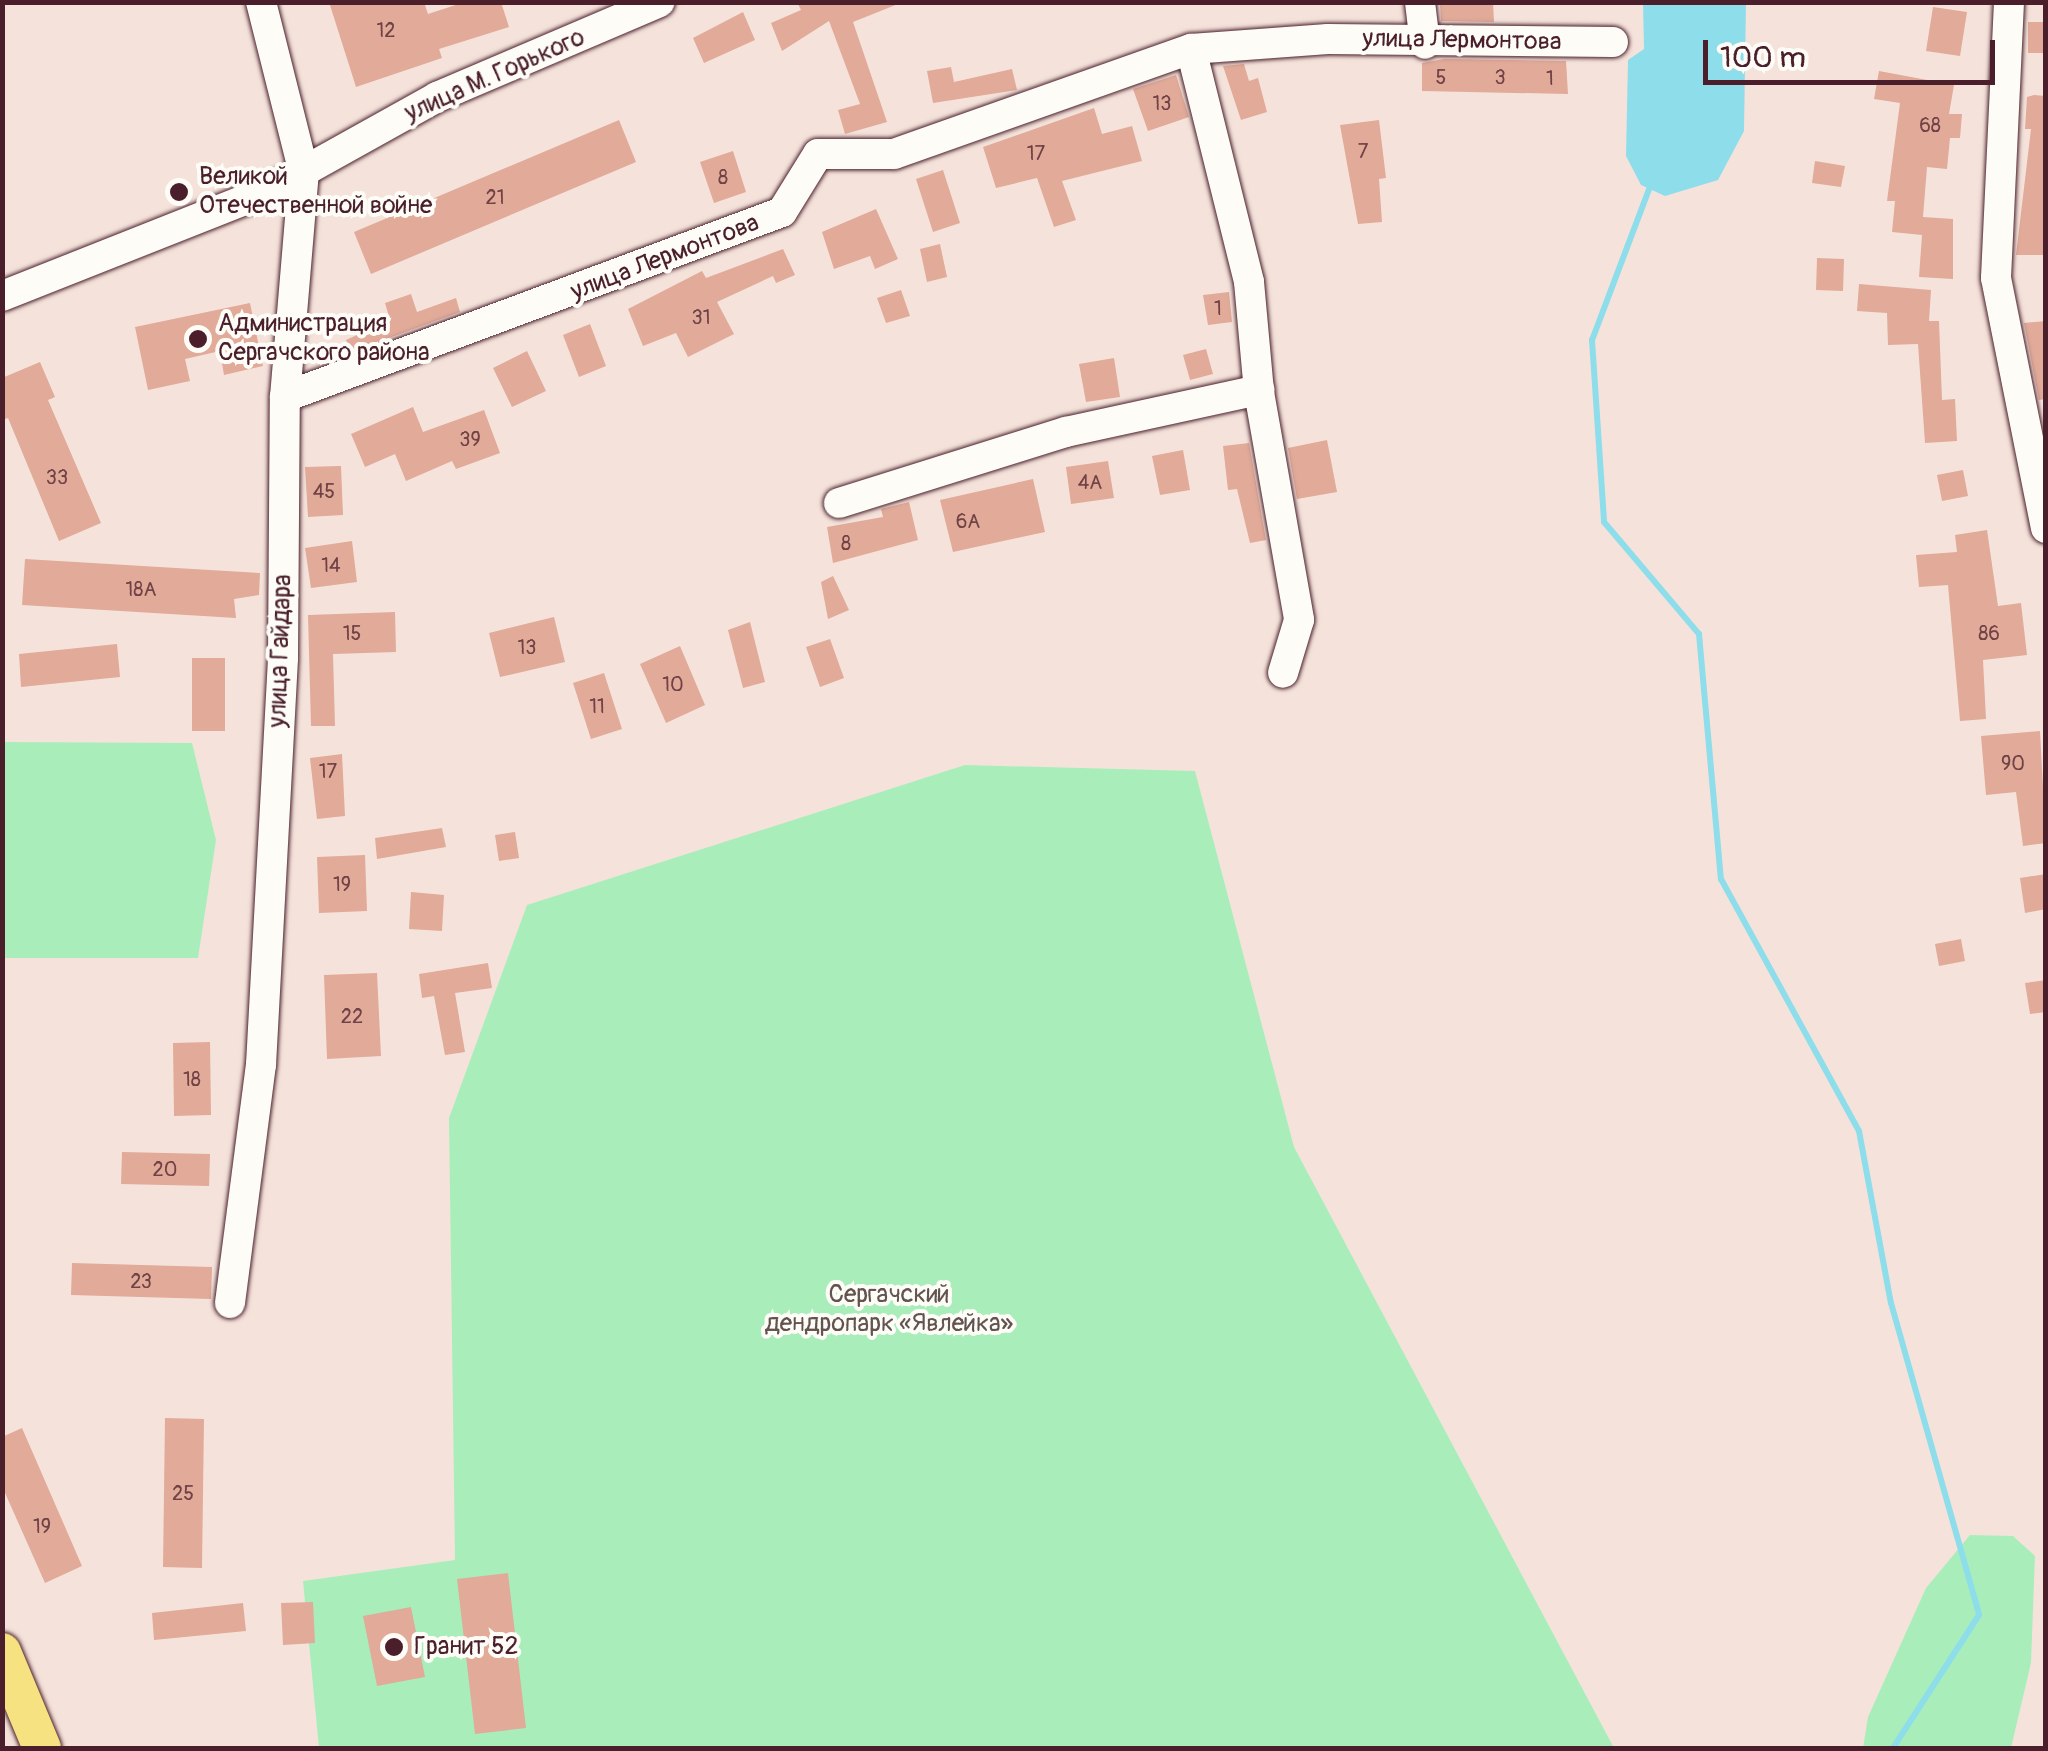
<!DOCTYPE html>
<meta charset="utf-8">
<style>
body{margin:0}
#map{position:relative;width:2048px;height:1751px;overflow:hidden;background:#f5e3db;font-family:Pangolin,sans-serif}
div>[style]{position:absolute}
.green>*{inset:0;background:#a9eeba}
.water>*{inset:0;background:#8eddeb}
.stream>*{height:6px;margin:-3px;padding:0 3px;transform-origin:3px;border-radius:3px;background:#8eddeb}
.building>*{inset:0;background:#e1aa99}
.roads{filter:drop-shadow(0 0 2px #4a1f2b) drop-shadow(0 0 2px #4a1f2b)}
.minor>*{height:30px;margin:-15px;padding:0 15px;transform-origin:15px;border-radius:15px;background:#fdfcf7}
.major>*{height:38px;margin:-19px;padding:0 19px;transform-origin:19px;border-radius:19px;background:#f6e281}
.dots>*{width:28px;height:28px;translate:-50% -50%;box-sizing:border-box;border:5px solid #fdfcf7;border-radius:50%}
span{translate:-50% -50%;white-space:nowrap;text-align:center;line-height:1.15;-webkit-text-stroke:8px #fdfcf7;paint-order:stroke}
.number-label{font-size:20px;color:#704246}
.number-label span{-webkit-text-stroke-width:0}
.street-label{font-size:25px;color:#4a1f2b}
.poi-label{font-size:25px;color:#4a1f2b}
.left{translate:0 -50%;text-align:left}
.park-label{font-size:25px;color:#62534f}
.frame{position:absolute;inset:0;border:5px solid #4a1f2b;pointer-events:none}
.scale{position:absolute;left:1703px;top:40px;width:292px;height:45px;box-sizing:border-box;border:5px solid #4a1f2b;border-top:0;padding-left:12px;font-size:30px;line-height:35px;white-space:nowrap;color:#4a1f2b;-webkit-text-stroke:8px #fdfcf7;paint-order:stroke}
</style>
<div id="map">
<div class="green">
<div style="clip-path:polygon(3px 742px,192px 743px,216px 840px,198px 958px,3px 958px)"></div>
<div style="clip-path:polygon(965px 765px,1195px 771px,1294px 1147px,1614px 1748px,319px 1748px,303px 1581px,455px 1560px,449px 1118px,527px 905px)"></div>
<div style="clip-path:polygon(1970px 1535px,2013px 1536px,2035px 1556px,2031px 1663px,2011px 1748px,1863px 1748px,1868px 1717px,1926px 1588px)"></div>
</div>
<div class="water">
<div style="clip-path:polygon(1643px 3px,1746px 3px,1744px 131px,1718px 180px,1665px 196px,1641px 185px,1626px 156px,1628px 60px,1644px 49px)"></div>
</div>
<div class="stream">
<div style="left:1651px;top:184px;width:167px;rotate:110.7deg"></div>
<div style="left:1592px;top:340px;width:182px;rotate:86.2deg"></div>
<div style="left:1604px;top:522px;width:147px;rotate:49.7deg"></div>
<div style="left:1699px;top:634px;width:246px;rotate:84.9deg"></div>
<div style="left:1721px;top:879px;width:287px;rotate:61.3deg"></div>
<div style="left:1859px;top:1131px;width:175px;rotate:79.5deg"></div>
<div style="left:1891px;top:1303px;width:324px;rotate:74.2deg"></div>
<div style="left:1979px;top:1615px;width:158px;rotate:122.9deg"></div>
</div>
<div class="building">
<div style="clip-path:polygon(329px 2px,424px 2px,428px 14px,465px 2px,501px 2px,509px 27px,439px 49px,442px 58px,356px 87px)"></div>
<div style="clip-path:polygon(797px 2px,903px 2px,853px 22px,887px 122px,845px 134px,838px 110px,860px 104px,829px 21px,782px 51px,771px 23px,801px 10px)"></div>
<div style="clip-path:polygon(1493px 2px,1494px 22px,1441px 21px,1440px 4px)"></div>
<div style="clip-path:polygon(1933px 7px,1967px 12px,1960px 56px,1926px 51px)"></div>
<div style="clip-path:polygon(743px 12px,755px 40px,704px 63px,693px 38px)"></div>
<div style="clip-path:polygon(2028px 22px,2046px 22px,2046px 53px,2028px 53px)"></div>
<div style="clip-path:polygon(1444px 59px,1566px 61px,1568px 94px,1422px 91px,1422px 63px)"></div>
<div style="clip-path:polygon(1244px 64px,1249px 81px,1258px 78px,1267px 112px,1241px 120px,1223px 66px)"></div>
<div style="clip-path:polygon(951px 67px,954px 82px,1012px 69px,1017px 90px,933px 103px,927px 71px)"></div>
<div style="clip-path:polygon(1879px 71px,1954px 85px,1949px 114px,1962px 114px,1960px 138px,1950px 138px,1947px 169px,1927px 167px,1923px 217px,1953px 219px,1953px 279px,1919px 277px,1922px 235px,1892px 232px,1895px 201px,1887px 201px,1900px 103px,1874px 99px)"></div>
<div style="clip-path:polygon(1176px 75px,1189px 117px,1148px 131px,1133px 89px)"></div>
<div style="clip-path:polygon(2034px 95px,2046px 96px,2046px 255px,2016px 255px,2031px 129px,2025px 129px,2027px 97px)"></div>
<div style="clip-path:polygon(1094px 108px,1102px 134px,1132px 126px,1142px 161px,1062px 181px,1076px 220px,1054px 227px,1037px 178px,996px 188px,983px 147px)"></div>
<div style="clip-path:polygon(619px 120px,636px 162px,371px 274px,354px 232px)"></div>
<div style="clip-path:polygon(1379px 120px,1386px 178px,1379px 179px,1382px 222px,1358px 224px,1340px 125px)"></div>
<div style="clip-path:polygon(733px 151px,746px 192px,714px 203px,700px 162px)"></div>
<div style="clip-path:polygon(1815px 161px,1845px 166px,1841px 187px,1812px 183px)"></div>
<div style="clip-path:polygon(943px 170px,960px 223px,933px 232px,916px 179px)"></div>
<div style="clip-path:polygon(876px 209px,898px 259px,875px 269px,870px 256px,834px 269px,822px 232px)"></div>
<div style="clip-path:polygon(940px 244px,947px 277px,927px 282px,920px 249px)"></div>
<div style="clip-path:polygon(783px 249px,795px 275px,776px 283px,773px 276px,717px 302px,734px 334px,688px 357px,676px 333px,643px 346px,628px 309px,702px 271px,706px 278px)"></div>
<div style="clip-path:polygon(1817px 258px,1844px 259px,1843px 291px,1816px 290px)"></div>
<div style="clip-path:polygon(1859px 284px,1931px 290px,1929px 321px,1939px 321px,1942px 400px,1955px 399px,1957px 441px,1925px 443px,1918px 344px,1888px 345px,1887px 313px,1857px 311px)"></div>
<div style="clip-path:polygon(901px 290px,910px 316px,886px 323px,877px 298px)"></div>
<div style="clip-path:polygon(1229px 292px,1232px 322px,1208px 325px,1203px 295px)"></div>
<div style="clip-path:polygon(411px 294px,417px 312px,456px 298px,460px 312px,351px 352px,346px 340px,390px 320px,385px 303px)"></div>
<div style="clip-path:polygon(250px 303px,263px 366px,224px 375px,220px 351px,185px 359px,190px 381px,148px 390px,135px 327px)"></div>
<div style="clip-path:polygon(2046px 321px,2046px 399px,2039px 400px,2024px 323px)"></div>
<div style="clip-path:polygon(590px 324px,606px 366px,579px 377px,563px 335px)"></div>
<div style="clip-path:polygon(1206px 349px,1213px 374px,1190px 380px,1183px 355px)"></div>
<div style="clip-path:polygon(527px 351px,546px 391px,512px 407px,493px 368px)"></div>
<div style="clip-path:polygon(1114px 358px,1120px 397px,1086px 402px,1079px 364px)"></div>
<div style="clip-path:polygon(40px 362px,55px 397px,48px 400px,101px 523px,59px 541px,8px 418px,2px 420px,2px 378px)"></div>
<div style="clip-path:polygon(413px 407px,423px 432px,484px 410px,500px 453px,456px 469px,452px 461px,406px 481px,395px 454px,365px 467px,351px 434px)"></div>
<div style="clip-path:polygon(1327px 440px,1337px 492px,1297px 499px,1288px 448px)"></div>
<div style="clip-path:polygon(1249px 443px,1266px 540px,1250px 543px,1237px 489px,1228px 490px,1223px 446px)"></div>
<div style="clip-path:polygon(1183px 450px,1190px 490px,1160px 495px,1152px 456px)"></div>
<div style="clip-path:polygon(1108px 461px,1114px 498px,1071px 504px,1066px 467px)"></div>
<div style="clip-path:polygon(341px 466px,343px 515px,308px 517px,305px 467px)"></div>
<div style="clip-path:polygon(1963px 470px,1968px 496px,1942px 501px,1937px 475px)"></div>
<div style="clip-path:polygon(1033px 479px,1045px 532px,953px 552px,940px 500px)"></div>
<div style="clip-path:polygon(909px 502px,918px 540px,833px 563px,827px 527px,883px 517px,881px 509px)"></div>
<div style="clip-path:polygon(1987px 530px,1998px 606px,2021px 603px,2027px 655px,1983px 660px,1986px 719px,1960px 721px,1948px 585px,1919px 587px,1916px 555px,1957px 552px,1955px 535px)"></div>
<div style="clip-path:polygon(352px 541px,357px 582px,311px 588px,305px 548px)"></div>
<div style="clip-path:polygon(25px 559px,260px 573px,259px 595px,234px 599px,236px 618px,22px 605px)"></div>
<div style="clip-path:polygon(833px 576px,849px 610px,828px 619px,821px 582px)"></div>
<div style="clip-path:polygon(395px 612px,396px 652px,333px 654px,335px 726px,311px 726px,308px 615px)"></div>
<div style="clip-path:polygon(554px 617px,565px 662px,500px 677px,489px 633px)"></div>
<div style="clip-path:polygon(750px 622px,765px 682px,743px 688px,728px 630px)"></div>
<div style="clip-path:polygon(830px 639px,844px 678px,820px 687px,806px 647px)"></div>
<div style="clip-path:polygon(117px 644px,120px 677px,21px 687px,19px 654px)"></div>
<div style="clip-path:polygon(680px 646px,705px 705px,666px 723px,640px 664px)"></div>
<div style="clip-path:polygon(192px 658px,225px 658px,225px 731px,192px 731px)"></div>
<div style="clip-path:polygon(604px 673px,622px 729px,591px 739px,573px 683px)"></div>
<div style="clip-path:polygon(2040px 731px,2046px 843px,2023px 846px,2016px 792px,1986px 795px,1981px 736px)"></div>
<div style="clip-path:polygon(342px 754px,345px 816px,317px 819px,310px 758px)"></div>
<div style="clip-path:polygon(442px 828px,446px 847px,377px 859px,375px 838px)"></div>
<div style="clip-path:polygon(515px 832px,519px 858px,499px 861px,495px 835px)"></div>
<div style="clip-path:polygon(365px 855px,367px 911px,319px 913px,317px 857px)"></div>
<div style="clip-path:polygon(2046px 874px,2046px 909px,2025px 913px,2020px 878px)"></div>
<div style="clip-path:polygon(411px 892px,444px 895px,442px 931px,409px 929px)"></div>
<div style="clip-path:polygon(1961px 939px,1965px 961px,1939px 966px,1935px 944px)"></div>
<div style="clip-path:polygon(488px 963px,492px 988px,455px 993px,465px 1052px,445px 1055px,434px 996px,422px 998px,419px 974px)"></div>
<div style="clip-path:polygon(377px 973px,381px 1056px,327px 1059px,324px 975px)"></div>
<div style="clip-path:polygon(2046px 980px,2046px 1012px,2030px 1014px,2025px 983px)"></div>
<div style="clip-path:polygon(210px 1042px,211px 1115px,174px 1116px,173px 1043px)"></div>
<div style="clip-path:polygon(122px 1152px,210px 1154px,209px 1186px,121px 1184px)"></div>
<div style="clip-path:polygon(72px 1263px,212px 1267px,211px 1299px,71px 1295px)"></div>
<div style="clip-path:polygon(165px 1418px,204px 1419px,202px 1568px,163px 1567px)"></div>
<div style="clip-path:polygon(22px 1428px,82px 1566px,45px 1583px,2px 1486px,2px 1437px)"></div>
<div style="clip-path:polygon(508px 1573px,526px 1728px,475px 1734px,457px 1579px)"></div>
<div style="clip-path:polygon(313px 1602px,315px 1643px,283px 1645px,281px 1603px)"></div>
<div style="clip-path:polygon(243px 1603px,246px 1631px,154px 1640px,152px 1613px)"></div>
<div style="clip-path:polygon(411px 1607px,425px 1677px,377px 1686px,363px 1616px)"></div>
</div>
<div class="roads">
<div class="minor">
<div style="left:1420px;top:2px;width:42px;rotate:83.2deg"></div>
<div style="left:2009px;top:2px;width:276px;rotate:92.7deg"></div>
<div style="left:1996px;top:278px;width:255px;rotate:78.7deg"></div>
<div style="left:1191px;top:49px;width:240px;rotate:76deg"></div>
<div style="left:1249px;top:282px;width:110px;rotate:84.8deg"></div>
<div style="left:1259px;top:392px;width:231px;rotate:80deg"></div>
<div style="left:1299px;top:620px;width:55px;rotate:106.8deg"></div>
<div style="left:2px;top:296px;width:288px;rotate:-21.6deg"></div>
<div style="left:270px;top:190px;width:191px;rotate:-29.1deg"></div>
<div style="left:437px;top:97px;width:242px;rotate:-23.1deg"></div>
<div style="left:285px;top:397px;width:530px;rotate:-20.42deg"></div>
<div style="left:782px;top:212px;width:68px;rotate:-58.2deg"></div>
<div style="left:818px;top:154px;width:76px"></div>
<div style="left:894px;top:154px;width:315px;rotate:-19.5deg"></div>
<div style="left:1191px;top:49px;width:137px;rotate:-4.2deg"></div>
<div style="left:1328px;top:39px;width:285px;rotate:0.6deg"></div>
<div style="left:839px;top:503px;width:238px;rotate:-17.4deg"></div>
<div style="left:1066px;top:432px;width:198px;rotate:-12.3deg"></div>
<div style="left:230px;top:1303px;width:240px;rotate:-82.6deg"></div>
<div style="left:261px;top:1065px;width:408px;rotate:-86.9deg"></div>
<div style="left:283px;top:658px;width:261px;rotate:-89.6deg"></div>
<div style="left:285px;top:397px;width:225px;rotate:-85.2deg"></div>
<div style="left:304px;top:173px;width:176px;rotate:-104.1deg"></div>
</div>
<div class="major">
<div style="left:2px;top:1652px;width:104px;rotate:67.4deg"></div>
</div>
</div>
<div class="dots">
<div style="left:179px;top:192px;background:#4a1f2b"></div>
<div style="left:198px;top:339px;background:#4a1f2b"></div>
<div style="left:394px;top:1647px;background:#4a1f2b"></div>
</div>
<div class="number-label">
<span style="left:386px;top:30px">12</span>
<span style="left:1441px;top:77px">5</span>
<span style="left:1500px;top:77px">3</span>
<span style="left:1550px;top:78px">1</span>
<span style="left:1162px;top:103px">13</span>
<span style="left:1930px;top:125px">68</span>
<span style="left:1363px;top:151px">7</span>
<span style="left:1036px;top:153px">17</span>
<span style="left:723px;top:177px">8</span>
<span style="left:495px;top:197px">21</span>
<span style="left:1218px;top:308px">1</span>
<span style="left:701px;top:317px">31</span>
<span style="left:470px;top:439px">39</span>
<span style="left:57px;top:477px">33</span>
<span style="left:1090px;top:482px">4А</span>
<span style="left:324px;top:491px">45</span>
<span style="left:968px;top:521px">6А</span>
<span style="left:846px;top:543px">8</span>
<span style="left:331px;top:565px">14</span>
<span style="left:141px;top:589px">18А</span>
<span style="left:352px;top:633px">15</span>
<span style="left:1989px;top:633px">86</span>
<span style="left:527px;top:647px">13</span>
<span style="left:673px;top:684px">10</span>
<span style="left:597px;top:706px">11</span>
<span style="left:2013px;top:763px">90</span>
<span style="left:328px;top:771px">17</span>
<span style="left:342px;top:884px">19</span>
<span style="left:352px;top:1016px">22</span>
<span style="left:192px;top:1079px">18</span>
<span style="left:165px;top:1169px">20</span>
<span style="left:141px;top:1281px">23</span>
<span style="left:183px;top:1493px">25</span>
<span style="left:42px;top:1526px">19</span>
</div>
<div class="street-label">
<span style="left:1462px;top:41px;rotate:1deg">улица Лермонтова</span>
<span style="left:495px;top:76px;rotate:-24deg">улица М. Горького</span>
<span style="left:665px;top:258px;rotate:-21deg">улица Лермонтова</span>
<span style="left:281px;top:651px;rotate:-88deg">улица Гайдара</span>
</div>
<div class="poi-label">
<span class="left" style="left:199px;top:192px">Великой<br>Отечественной войне</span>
<span class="left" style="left:218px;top:339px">Администрация<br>Сергачского района</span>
<span class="left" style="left:414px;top:1647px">Гранит 52</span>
</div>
<div class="park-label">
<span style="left:889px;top:1310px">Сергачский<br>дендропарк «Явлейка»</span>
</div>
<div class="frame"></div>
<div class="scale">100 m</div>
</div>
